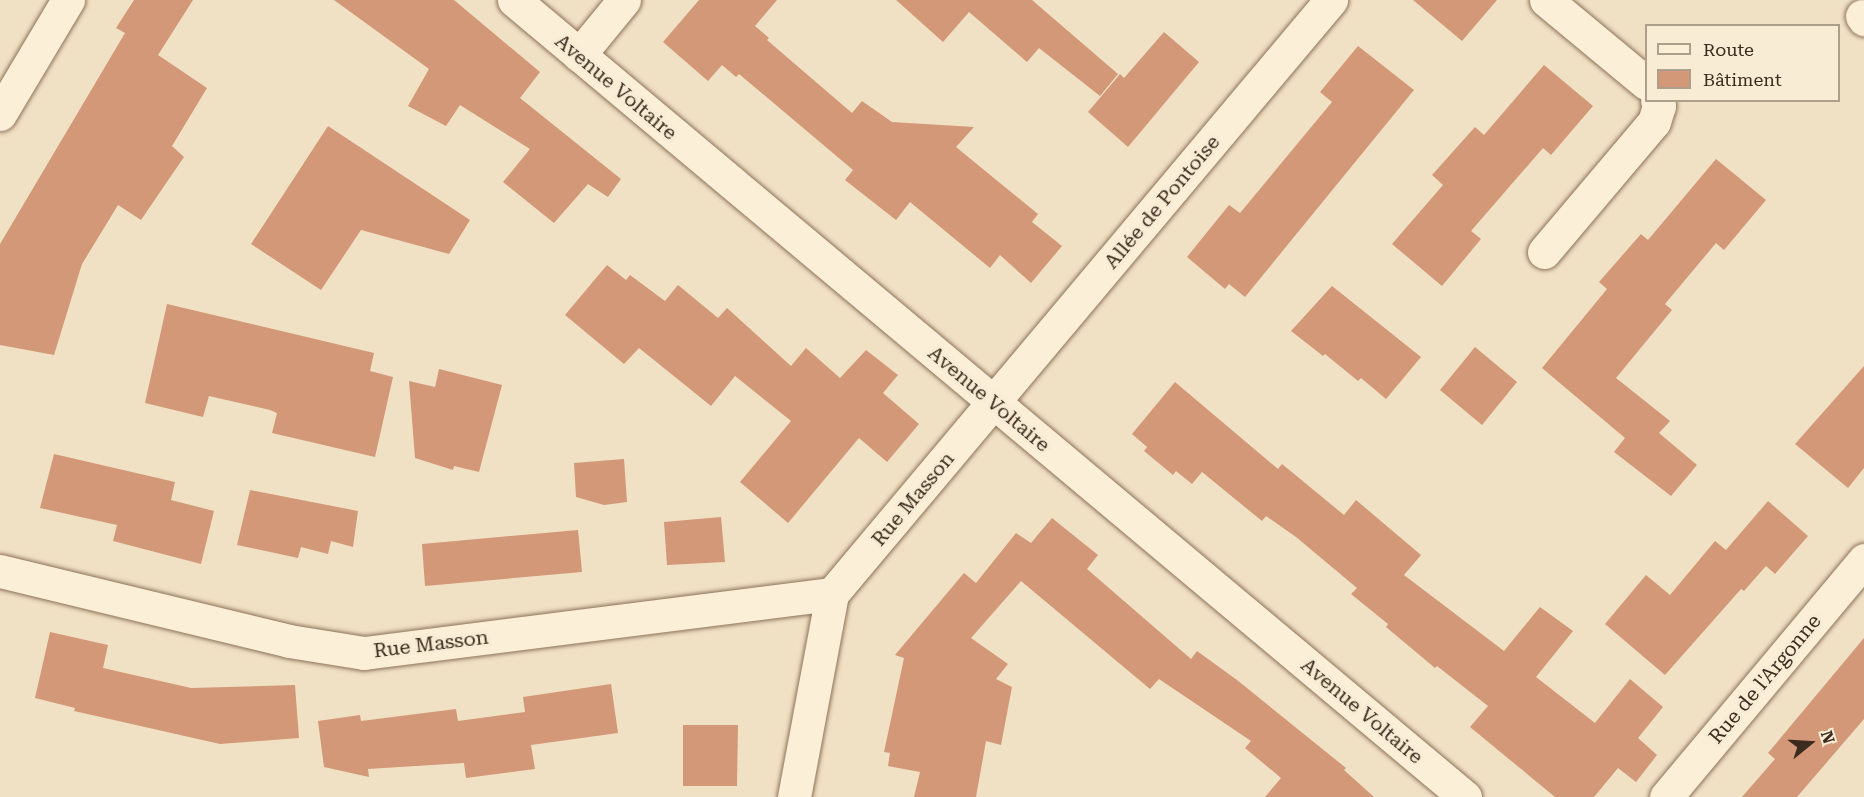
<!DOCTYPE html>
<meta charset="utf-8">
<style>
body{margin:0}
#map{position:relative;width:1864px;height:797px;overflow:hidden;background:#f1e1c4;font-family:"Roboto Serif",serif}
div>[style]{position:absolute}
.building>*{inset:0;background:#d29877}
.roads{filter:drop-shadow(0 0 2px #8d7259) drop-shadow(0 0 2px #8d7259)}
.minor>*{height:33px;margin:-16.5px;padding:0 16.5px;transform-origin:16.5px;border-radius:16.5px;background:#fbefd8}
.tertiary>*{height:33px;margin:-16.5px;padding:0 16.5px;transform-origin:16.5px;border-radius:16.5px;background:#fbefd8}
span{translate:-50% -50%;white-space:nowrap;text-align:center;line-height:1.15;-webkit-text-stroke:6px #f8ecd4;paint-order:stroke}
.street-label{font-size:20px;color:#3c2b1e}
.legend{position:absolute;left:1645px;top:24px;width:195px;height:78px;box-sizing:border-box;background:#f8ecd4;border:2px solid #ad9f8b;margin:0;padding:8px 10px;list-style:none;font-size:18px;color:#3c2b1e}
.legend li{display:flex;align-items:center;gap:12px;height:30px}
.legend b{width:30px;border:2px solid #ad9f8b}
.north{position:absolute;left:1780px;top:713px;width:60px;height:60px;-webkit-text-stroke:4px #f8ecd4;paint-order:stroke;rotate:72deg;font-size:16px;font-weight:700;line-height:24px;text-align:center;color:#3c2b1e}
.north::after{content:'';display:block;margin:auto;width:21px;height:27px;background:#3c2b1e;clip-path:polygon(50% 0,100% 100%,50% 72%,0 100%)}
</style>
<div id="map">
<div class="building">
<div style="clip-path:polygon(134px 0,193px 0,158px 55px,207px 88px,172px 146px,184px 157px,141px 220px,118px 205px,82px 264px,54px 355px,0 345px,0 244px,125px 33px,116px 28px)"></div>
<div style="clip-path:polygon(334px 0,454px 0,540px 72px,520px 98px,621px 179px,608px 197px,588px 184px,554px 223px,503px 182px,530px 149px,460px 105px,446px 126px,408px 106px,429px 69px)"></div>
<div style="clip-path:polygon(699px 0,777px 0,755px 26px,769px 38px,767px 40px,852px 113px,862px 101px,892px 122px,974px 127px,956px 147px,1038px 214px,1032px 222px,1062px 246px,1031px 283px,1000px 255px,990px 268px,910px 202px,896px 220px,845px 180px,853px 170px,739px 74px,736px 77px,722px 65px,708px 81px,663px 42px)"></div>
<div style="clip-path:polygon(896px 0,1032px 0,1118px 74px,1100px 96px,1039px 48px,1027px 62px,969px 12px,943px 42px)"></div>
<div style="clip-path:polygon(1413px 0,1497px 0,1462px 41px)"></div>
<div style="clip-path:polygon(1164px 32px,1199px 62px,1128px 147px,1088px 112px,1120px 74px,1124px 78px)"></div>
<div style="clip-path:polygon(1358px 46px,1414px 90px,1245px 297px,1229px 284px,1225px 289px,1187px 257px,1229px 205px,1240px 213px,1332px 102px,1320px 92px)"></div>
<div style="clip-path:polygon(1544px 65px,1593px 106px,1551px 155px,1543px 148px,1471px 231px,1481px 239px,1442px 286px,1392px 244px,1443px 185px,1432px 175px,1475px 127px,1484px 135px)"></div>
<div style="clip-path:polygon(328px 126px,470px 220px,449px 254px,361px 230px,321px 290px,251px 244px)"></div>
<div style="clip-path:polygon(1716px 159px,1766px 200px,1724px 250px,1716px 243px,1665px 304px,1672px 310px,1616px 378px,1670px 421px,1659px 433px,1697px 465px,1671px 496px,1614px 452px,1625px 438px,1542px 368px,1607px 289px,1599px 282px,1641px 234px,1648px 240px)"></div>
<div style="clip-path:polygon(607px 265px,626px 280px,630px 275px,665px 301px,678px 285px,718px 318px,727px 308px,791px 366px,806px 348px,840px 378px,866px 350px,898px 375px,883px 393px,919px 424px,887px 462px,859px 438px,788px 523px,740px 482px,791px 421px,735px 376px,711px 406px,639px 348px,624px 364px,565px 315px)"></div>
<div style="clip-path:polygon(1332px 286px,1421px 357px,1386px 399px,1361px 378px,1358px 381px,1325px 354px,1323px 356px,1291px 331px)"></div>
<div style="clip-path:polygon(167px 304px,374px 353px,370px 371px,393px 377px,375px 457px,272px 433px,277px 413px,270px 410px,209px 396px,203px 417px,145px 403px)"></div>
<div style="clip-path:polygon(1475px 347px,1517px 382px,1482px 425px,1440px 390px)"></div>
<div style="clip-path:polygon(1864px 366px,1864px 468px,1848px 488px,1795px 444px)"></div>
<div style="clip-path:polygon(439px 369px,502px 385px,479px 472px,454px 466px,453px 470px,415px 458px,409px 381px,435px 387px)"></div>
<div style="clip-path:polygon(1175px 382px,1278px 469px,1282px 464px,1344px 515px,1356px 500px,1421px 555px,1404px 575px,1504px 651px,1540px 607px,1573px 631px,1536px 677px,1595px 723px,1630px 679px,1663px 707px,1638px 738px,1657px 755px,1636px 782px,1618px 768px,1594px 797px,1555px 797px,1470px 727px,1488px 706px,1437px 666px,1435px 668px,1386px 627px,1388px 624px,1351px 594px,1357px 588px,1296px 537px,1266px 516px,1262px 521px,1202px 472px,1192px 484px,1176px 471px,1173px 475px,1144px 451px,1147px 447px,1132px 434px)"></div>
<div style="clip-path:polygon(54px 454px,175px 482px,171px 500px,214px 511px,201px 564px,113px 541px,117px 525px,40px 508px)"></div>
<div style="clip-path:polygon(624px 459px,627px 502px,604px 505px,576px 497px,574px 463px)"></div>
<div style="clip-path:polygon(250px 490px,358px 511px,353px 547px,331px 541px,328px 554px,301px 547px,298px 558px,237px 545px)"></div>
<div style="clip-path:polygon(1768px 501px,1808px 536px,1775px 574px,1766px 566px,1744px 591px,1741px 589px,1665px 675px,1605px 624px,1646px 575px,1670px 595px,1715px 541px,1726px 550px)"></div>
<div style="clip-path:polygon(721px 517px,725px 562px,667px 565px,664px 522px)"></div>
<div style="clip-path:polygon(1052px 518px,1098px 555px,1087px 569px,1191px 659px,1197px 651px,1237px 680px,1346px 768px,1344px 770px,1374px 797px,1265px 797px,1281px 778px,1245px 748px,1251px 741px,1159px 679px,1150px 689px,1021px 581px,971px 638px,1008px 664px,996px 679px,1012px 687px,1001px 745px,986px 741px,976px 797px,914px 797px,920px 772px,888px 766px,890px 753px,884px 752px,904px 658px,895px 655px,964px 573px,976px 583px,1016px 533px,1031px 543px)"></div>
<div style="clip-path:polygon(578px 530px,582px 572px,425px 586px,422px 544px)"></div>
<div style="clip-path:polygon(50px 632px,108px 645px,103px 668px,191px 688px,295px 685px,299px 738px,220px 744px,74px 711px,75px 708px,35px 698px)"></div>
<div style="clip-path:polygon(1864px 638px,1864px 719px,1797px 797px,1742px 797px,1775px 759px,1768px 753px)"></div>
<div style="clip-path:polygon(611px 684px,618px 733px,531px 745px,535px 769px,466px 778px,464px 763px,368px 769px,369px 777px,324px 767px,318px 721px,360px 715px,361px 721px,456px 709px,458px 721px,525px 712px,523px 697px)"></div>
<div style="clip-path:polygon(683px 725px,738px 725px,737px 786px,683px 786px)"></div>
</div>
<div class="roads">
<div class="minor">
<div style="left:1546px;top:0;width:130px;rotate:39.7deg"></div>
<div style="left:1862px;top:16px;width:4px;rotate:56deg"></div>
<div style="left:579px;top:55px;width:71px;rotate:-50.7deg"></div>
<div style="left:1544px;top:252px;width:170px;rotate:-49.8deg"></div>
<div style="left:1654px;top:122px;width:17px;rotate:-73deg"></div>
<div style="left:1659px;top:106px;width:6px;rotate:-108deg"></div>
<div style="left:0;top:571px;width:297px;rotate:13.6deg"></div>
<div style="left:289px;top:641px;width:76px;rotate:9.1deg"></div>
<div style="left:364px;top:653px;width:472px;rotate:-7.2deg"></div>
<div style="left:794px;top:797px;width:207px;rotate:-79.4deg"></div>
<div style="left:832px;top:594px;width:776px;rotate:-49.97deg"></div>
<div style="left:1666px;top:797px;width:309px;rotate:-50.1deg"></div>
</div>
<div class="tertiary">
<div style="left:514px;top:0;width:1241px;rotate:39.97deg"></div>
<div style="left:0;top:114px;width:133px;rotate:-59.2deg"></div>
</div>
</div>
<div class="street-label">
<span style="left:616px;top:87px;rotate:40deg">Avenue Voltaire</span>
<span style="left:1162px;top:202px;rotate:-50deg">Allée de Pontoise</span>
<span style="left:989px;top:399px;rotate:40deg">Avenue Voltaire</span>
<span style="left:913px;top:499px;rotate:-50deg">Rue Masson</span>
<span style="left:431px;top:644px;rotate:-7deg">Rue Masson</span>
<span style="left:1765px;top:679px;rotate:-50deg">Rue de l'Argonne</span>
<span style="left:1362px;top:711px;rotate:40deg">Avenue Voltaire</span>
</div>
<ul class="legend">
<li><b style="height:8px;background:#fbefd8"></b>Route</li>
<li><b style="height:16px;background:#d29877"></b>Bâtiment</li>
</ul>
<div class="north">N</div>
</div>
